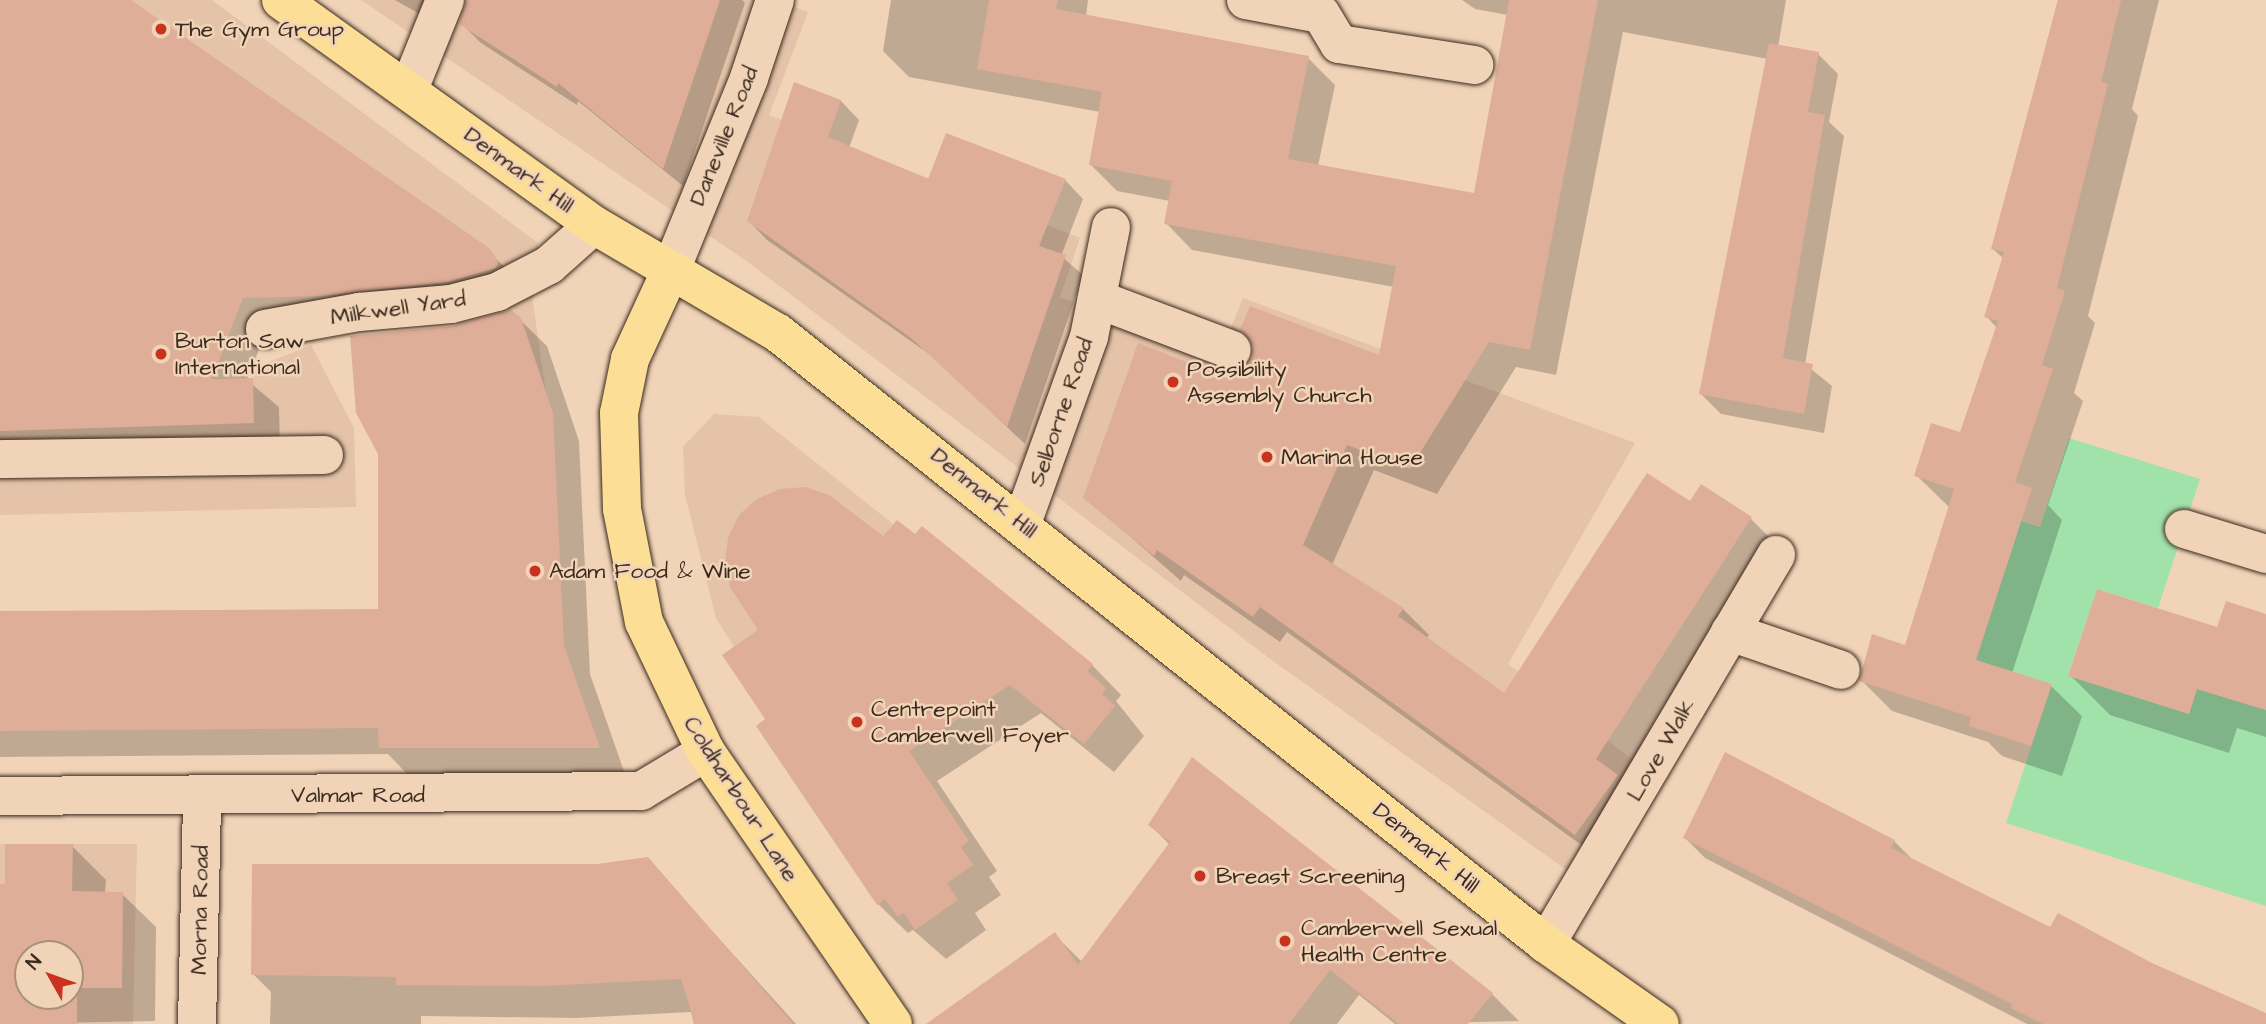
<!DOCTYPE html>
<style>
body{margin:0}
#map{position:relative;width:2266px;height:1024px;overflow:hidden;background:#f1d4b8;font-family:"Architects Daughter",sans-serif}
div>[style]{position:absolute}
.built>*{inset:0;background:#e4c3a8}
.green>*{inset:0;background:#a1e1aa}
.shadow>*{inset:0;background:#0003}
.building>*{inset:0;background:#deae98}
.roads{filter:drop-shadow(0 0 2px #3b2a1e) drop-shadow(0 0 2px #3b2a1e)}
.minor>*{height:38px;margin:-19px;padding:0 19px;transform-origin:19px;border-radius:19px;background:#f1d4b8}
.major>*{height:38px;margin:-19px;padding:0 19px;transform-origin:19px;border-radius:19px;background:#fcde96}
.dots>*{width:19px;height:19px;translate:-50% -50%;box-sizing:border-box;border:4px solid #f1d4b8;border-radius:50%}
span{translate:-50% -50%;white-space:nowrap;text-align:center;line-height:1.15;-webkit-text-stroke:5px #f1d4b8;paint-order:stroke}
.poi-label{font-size:23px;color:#3b2a1e}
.left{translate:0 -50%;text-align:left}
.street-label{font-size:23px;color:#3b2a1e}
.north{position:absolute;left:14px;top:940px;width:70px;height:70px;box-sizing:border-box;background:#f1d4b8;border:2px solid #a8907a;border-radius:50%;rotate:310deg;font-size:19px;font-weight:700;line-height:28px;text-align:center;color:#3b2a1e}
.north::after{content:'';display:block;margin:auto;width:24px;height:32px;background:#c8321e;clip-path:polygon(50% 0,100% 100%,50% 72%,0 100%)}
</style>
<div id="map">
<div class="built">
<div style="clip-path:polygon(0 0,212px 0,538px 243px,533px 303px,553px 440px,464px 399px,459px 312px,389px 300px,246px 289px,213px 330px,213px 378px,253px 378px,252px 369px,311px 345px,354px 428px,356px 507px,0 515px)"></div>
<div style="clip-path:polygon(361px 0,776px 0,808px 12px,769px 115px,1080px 238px,1060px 297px,1219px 357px,1243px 298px,1635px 443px,1508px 664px,1633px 760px,1568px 871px,1269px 658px,748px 262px)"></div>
<div style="clip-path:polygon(714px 414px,759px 417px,893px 524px,861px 564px,734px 647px,716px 618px,685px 495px,683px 447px)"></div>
<div style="clip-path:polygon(evenodd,0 844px,137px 844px,133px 1024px,0 1024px,0 844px,28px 954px,70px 954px,70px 996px,28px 996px,28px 954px)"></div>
</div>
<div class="green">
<div style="clip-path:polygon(2069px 438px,2200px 479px,2158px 608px,2097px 589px,2068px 675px,2189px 714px,2197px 689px,2262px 709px,2266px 698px,2266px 906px,2006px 823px,2052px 684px,1974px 666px,2017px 520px,2040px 527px)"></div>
</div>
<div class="shadow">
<div style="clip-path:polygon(0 0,128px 0,487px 250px,515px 277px,269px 324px,247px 380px,279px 407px,280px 449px,0 458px)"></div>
<div style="clip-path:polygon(395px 0,464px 0,452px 1px,439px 25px)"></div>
<div style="clip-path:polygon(468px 0,742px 0,745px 3px,683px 186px,578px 101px,577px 105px,481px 43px,461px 23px)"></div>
<div style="clip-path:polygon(891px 0,1088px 0,1086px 16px,1308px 58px,1335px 85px,1318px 166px,1475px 195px,1508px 15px,1475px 9px,1462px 0,1786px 0,1778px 47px,1818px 54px,1838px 74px,1829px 122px,1844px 136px,1805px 364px,1832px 386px,1824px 433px,1721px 414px,1701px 394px,1768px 59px,1623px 32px,1556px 375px,1516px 367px,1437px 494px,1374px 470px,1332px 565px,1403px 609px,1429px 635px,1426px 639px,1504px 695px,1691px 503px,1750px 518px,1777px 545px,1602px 860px,1287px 632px,1280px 642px,1184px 575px,1181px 581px,1085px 497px,1223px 379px,1380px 357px,1394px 287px,1192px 250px,1166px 223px,1170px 201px,1117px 191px,1091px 165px,1100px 112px,909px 77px,883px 51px)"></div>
<div style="clip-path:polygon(2058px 0,2159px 0,2132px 109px,2138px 116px,2088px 316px,2095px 323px,2074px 393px,2083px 401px,2048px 505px,2062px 520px,2012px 673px,2051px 686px,2082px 716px,2062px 776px,2002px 756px,1988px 742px,1892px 711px,1861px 680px,1906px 647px,1950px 508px,1916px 475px,1961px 434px,1997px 328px,1986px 316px,2004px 259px,1993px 249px)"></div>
<div style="clip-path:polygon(795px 85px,841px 101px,859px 120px,849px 148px,929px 181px,1065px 180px,1083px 199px,1061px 256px,1083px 275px,1025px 444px,932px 356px,767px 240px,749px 221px)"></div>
<div style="clip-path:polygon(519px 319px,547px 346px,579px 441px,590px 674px,625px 774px,407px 774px,388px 754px,0 757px,0 613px,380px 611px)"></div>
<div style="clip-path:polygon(883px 538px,1092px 665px,1121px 695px,1116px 701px,1144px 736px,1114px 772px,1041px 713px,937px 781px,997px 871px,989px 877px,1001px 895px,975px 913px,986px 930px,946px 959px,913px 930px,908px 933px,878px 904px,767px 719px)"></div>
<div style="clip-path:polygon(2266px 616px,2266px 737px,2237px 728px,2229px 753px,2110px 715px,2070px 675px)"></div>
<div style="clip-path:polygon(1150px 825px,1492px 994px,1519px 1021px,1395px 1024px,1359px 995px,1337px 1024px,975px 1024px,1054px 934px,1082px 962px,1170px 845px)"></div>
<div style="clip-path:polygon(1685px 838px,1894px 841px,1914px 861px,2051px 930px,2152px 964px,2266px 1015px,2266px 1024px,2027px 1024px,1705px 858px)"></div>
<div style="clip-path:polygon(evenodd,72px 846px,106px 880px,105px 893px,122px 894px,156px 927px,155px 1021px,0 1024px,0 886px,72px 846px,28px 954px,70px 954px,70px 996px,28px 996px,28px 954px)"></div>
<div style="clip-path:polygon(647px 859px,796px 1024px,694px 1024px,691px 1012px,576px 1018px,421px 1016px,421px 1024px,270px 1024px,271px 992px,253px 974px,597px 866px)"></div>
</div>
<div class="building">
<div style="clip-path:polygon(0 0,131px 0,489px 248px,498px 261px,496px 268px,447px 282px,322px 296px,243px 298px,212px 379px,253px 378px,254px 423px,0 431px)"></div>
<div style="clip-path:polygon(466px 0,720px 0,663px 169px,558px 83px,557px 87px,459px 24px)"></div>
<div style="clip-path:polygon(989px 0,1058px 0,1056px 9px,1309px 56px,1288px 159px,1474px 193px,1509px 0,1598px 0,1530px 350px,1489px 342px,1410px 469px,1347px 445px,1303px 545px,1404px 608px,1398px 616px,1504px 693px,1647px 473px,1690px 501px,1701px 484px,1752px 517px,1596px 759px,1618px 775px,1575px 835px,1260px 607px,1253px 617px,1157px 550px,1154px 556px,1083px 498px,1138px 343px,1222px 376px,1224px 370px,1245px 367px,1252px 358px,1253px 346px,1240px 330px,1250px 306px,1379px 355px,1396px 266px,1164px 224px,1172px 181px,1089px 165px,1102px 92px,977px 69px)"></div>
<div style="clip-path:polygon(2058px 0,2121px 0,2101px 82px,2108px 84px,2057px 288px,2065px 291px,2042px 365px,2053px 369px,2015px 482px,2032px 488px,1976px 660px,2052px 684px,2031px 746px,1969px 726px,1971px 717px,1859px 681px,1872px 634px,1905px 645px,1954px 489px,1914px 476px,1931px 423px,1960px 432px,1998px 321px,1984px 317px,2004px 252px,1991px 249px)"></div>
<div style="clip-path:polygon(1769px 43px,1819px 52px,1808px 112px,1825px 115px,1783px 358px,1813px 364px,1804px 414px,1699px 394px)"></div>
<div style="clip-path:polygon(794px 82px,841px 100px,828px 137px,928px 179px,946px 133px,1066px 179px,1039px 246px,1066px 255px,1007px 427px,911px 338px,747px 221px)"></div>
<div style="clip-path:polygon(511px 310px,521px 318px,553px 413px,564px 646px,600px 748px,379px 748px,378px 728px,0 731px,0 611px,378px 609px,378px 454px,356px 413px,350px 336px,453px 326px)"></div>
<div style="clip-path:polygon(806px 487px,829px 495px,883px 536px,897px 520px,915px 534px,922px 526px,1093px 664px,1087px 671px,1106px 688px,1102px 694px,1115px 706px,1084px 744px,1010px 685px,909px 751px,969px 841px,961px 847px,973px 865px,947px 883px,958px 900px,915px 930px,904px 913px,898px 917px,885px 899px,877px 905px,756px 726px,765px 719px,722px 655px,758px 630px,730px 587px,725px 562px,728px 538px,739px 515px,757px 499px,780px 489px)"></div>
<div style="clip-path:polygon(2097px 589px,2217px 627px,2226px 601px,2266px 614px,2266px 710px,2197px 689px,2189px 714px,2068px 676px)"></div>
<div style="clip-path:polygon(1725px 752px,1895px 840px,1891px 848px,2050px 927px,2058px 913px,2152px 963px,2266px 1013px,2266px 1024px,2043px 1024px,2011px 1008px,2012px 1004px,1683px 838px)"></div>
<div style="clip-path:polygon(1192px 757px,1493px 993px,1468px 1024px,1399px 1024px,1330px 970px,1289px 1024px,926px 1024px,1055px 932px,1078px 965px,1170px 842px,1148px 825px)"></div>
<div style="clip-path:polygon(evenodd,5px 844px,73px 844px,72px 891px,123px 892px,122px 988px,77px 988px,77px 1024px,0 1024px,0 884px,5px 884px,5px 844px,28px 954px,70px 954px,70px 996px,28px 996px,28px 954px)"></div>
<div style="clip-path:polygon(648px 857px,793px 1024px,695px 1024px,681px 979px,543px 986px,396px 985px,396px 977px,251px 975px,252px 864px,597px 864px)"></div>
</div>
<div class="roads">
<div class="minor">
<div style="left:1246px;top:0;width:76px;rotate:10.6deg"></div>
<div style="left:1321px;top:14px;width:35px;rotate:59deg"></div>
<div style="left:1339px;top:44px;width:137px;rotate:8.8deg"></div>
<div style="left:409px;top:89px;width:96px;rotate:-68deg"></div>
<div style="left:670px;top:272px;width:209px;rotate:-67.8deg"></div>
<div style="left:749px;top:78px;width:82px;rotate:-71.6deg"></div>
<div style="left:1097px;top:299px;width:144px;rotate:20.7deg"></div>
<div style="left:265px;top:329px;width:96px;rotate:-10.3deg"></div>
<div style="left:359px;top:312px;width:92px;rotate:-5deg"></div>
<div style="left:451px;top:304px;width:48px;rotate:-14.6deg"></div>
<div style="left:497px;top:292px;width:59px;rotate:-27.4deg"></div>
<div style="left:549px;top:265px;width:60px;rotate:-41.6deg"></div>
<div style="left:0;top:459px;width:324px;rotate:-0.7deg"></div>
<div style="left:1022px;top:523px;width:198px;rotate:-70.2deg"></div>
<div style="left:1089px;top:337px;width:112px;rotate:-78.7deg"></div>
<div style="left:2184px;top:529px;width:86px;rotate:17deg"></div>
<div style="left:1730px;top:632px;width:117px;rotate:18.9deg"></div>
<div style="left:0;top:796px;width:641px;rotate:-0.45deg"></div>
<div style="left:641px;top:791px;width:76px;rotate:-31deg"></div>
<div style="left:1546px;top:944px;width:452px;rotate:-59.4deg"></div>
<div style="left:197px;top:1024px;width:228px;rotate:-88.7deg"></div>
</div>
<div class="major">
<div style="left:281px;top:0;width:385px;rotate:35.7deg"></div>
<div style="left:594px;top:225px;width:213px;rotate:30.4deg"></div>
<div style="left:778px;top:333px;width:981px;rotate:38.5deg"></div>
<div style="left:1546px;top:944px;width:139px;rotate:35.1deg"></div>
<div style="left:670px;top:272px;width:96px;rotate:114.7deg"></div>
<div style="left:630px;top:359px;width:55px;rotate:101.5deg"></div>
<div style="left:619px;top:413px;width:96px;rotate:88.2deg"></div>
<div style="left:622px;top:509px;width:115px;rotate:79deg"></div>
<div style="left:644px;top:622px;width:144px;rotate:64.5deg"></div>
<div style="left:706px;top:752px;width:330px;rotate:55.5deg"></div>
</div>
</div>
<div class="dots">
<div style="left:161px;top:29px;background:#c8321e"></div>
<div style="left:161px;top:354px;background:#c8321e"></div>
<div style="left:1173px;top:382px;background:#c8321e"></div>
<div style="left:1267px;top:457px;background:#c8321e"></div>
<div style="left:535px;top:571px;background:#c8321e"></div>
<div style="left:857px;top:722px;background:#c8321e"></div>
<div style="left:1200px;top:876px;background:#c8321e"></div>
<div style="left:1285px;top:941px;background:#c8321e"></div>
</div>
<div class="poi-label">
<span class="left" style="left:175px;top:29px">The Gym Group</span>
<span class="left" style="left:175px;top:354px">Burton Saw<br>International</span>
<span class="left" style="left:1187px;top:382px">Possibility<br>Assembly Church</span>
<span class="left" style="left:1281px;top:457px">Marina House</span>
<span class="left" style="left:549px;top:571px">Adam Food &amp; Wine</span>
<span class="left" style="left:871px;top:722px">Centrepoint<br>Camberwell Foyer</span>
<span class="left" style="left:1216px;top:876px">Breast Screening</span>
<span class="left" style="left:1301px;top:941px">Camberwell Sexual<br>Health Centre</span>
</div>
<div class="street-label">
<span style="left:724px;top:136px;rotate:-68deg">Daneville Road</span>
<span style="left:519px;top:170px;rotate:36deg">Denmark Hill</span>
<span style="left:398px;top:308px;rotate:-8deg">Milkwell Yard</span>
<span style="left:1061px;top:412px;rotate:-71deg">Selborne Road</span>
<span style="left:984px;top:493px;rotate:39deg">Denmark Hill</span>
<span style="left:1661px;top:750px;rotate:-60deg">Love Walk</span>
<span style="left:358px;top:795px">Valmar Road</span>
<span style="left:741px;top:799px;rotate:57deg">Coldharbour Lane</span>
<span style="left:1426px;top:848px;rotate:39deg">Denmark Hill</span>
<span style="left:200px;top:910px;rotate:-89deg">Morna Road</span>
</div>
<div class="north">N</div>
</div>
